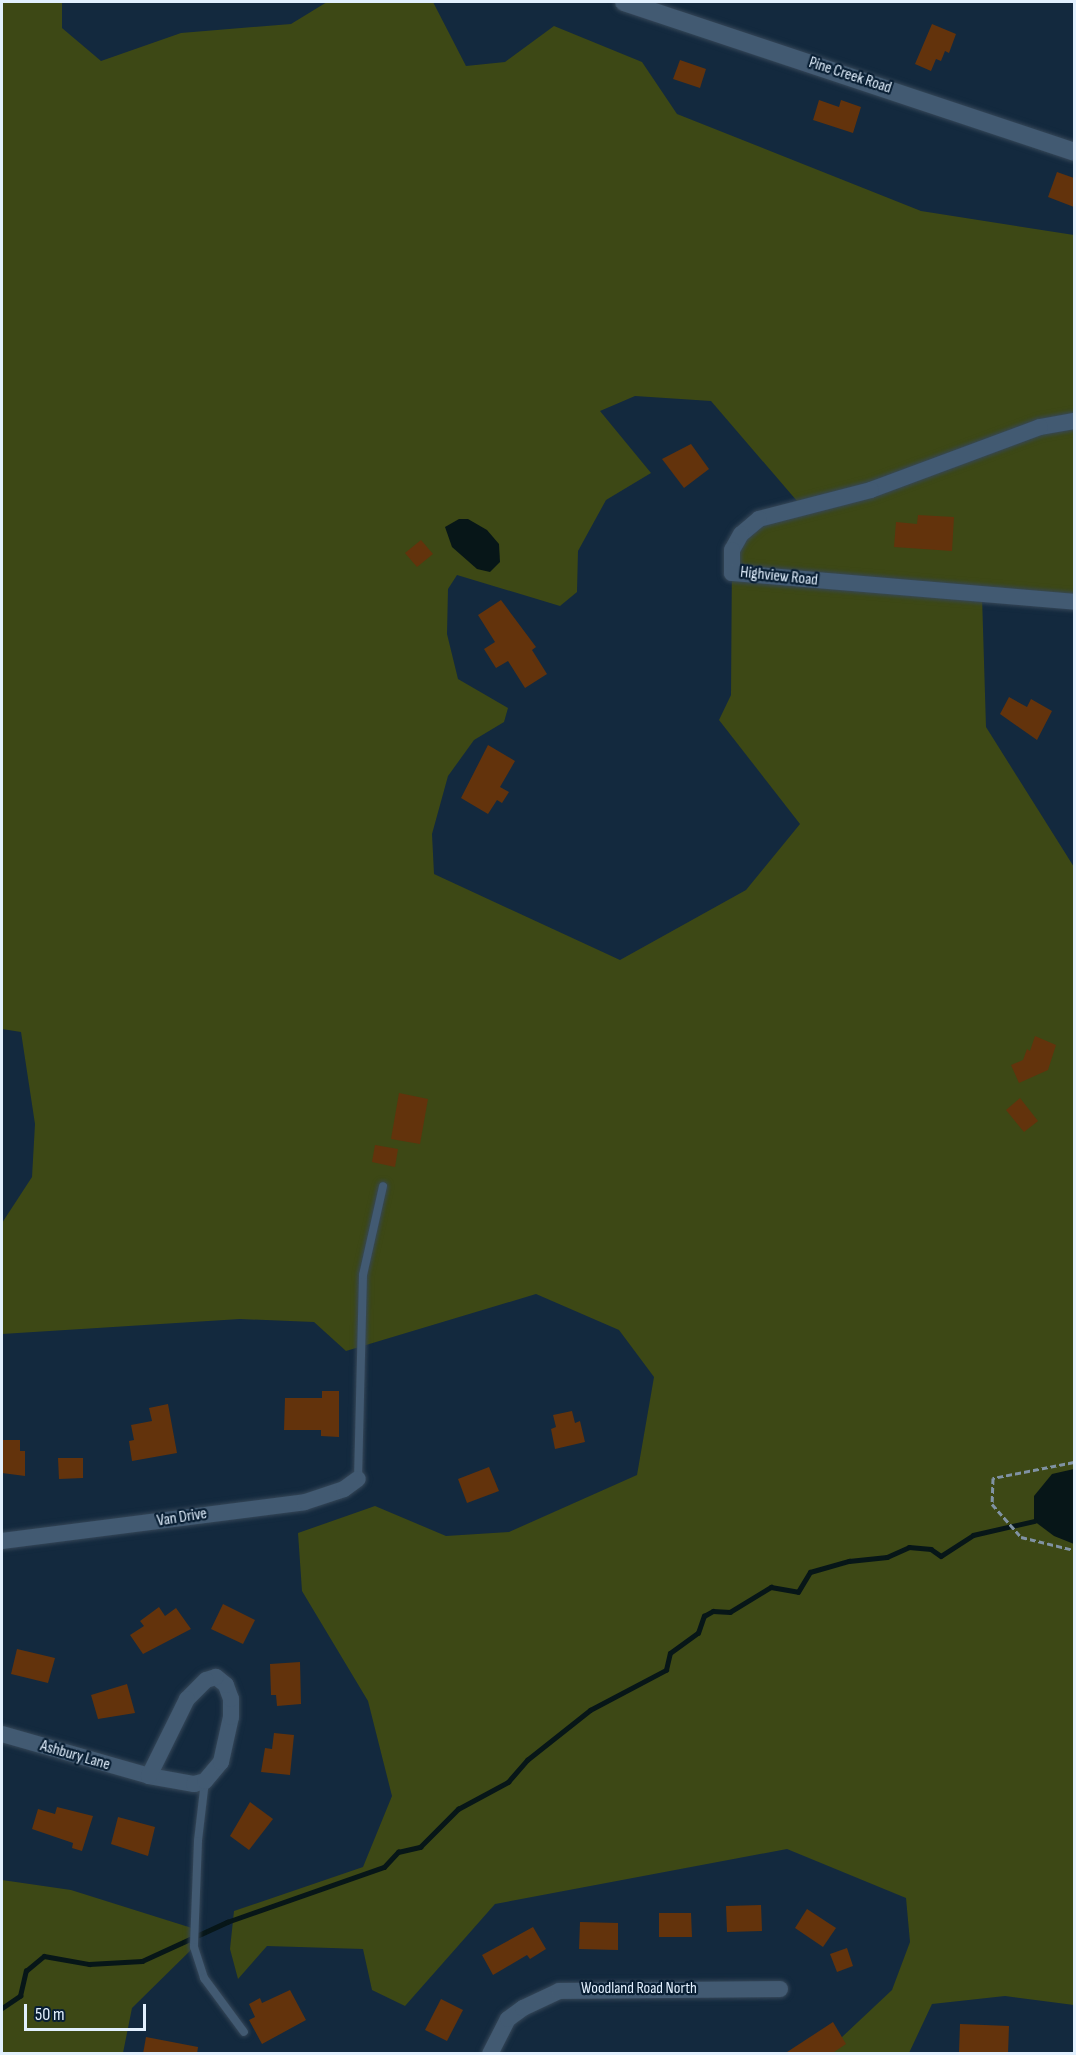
<!DOCTYPE html>
<style>
body{margin:0}
#map{position:relative;width:1076px;height:2055px;overflow:hidden;background:#13293e;font-family:"Sofia Sans Condensed",sans-serif}
div>[style]{position:absolute}
.green>*{inset:0;background:#3d4815}
.water>*{inset:0;background:#071618}
.stream>*{height:4.5px;margin:-2.25px;padding:0 2.25px;transform-origin:2.25px;border-radius:2.25px;background:#071618}
.building>*{inset:0;background:#63330c}
.path>*{height:3px;margin-top:-1.5px;transform-origin:0;background:repeating-linear-gradient(90deg,#8092a3 0 6px,transparent 0 9px)}
.roads{filter:drop-shadow(0 0 2px #364758) drop-shadow(0 0 2px #364758)}
.lane>*{height:8px;margin:-4px;padding:0 4px;transform-origin:4px;border-radius:4px;background:#425a72}
.street>*{height:16px;margin:-8px;padding:0 8px;transform-origin:8px;border-radius:8px;background:#425a72}
.secondary>*{height:18px;margin:-9px;padding:0 9px;transform-origin:9px;border-radius:9px;background:#425a72}
span{translate:-50% -50%;white-space:nowrap;text-align:center;line-height:1.15;-webkit-text-stroke:4.5px #091f34;paint-order:stroke}
.street-label{font-size:16px;color:#e2f0fe}
.frame{position:absolute;inset:0;border:3px solid #e2f0fe;pointer-events:none}
.scale{position:absolute;left:24px;top:2004px;width:122px;height:27px;box-sizing:border-box;border:3px solid #e2f0fe;border-top:0;padding-left:8px;font-size:18px;line-height:21px;white-space:nowrap;color:#e2f0fe;-webkit-text-stroke:4px #091f34;paint-order:stroke}
</style>
<div id="map">
<div class="green">
<div style="clip-path:polygon(evenodd,2px 2px,62px 2px,62px 28px,101px 61px,181px 33px,291px 24px,327px 2px,433px 2px,466px 66px,505px 62px,554px 26px,642px 62px,677px 114px,921px 211px,1074px 235px,1074px 602px,982px 596px,986px 727px,1074px 867px,1074px 2005px,1005px 1996px,932px 2004px,909px 2053px,825px 2053px,892px 1990px,910px 1942px,906px 1898px,787px 1849px,495px 1904px,405px 2006px,372px 1990px,363px 1949px,267px 1946px,238px 1979px,230px 1949px,234px 1911px,363px 1867px,392px 1796px,368px 1701px,302px 1591px,298px 1533px,375px 1506px,446px 1536px,509px 1532px,637px 1475px,654px 1377px,619px 1330px,536px 1294px,346px 1351px,314px 1322px,240px 1319px,2px 1334px,2px 1223px,32px 1177px,35px 1124px,21px 1032px,2px 1029px,2px 2px,635px 396px,711px 401px,803px 508px,741px 534px,732px 550px,731px 695px,719px 720px,800px 824px,746px 890px,620px 960px,434px 874px,432px 834px,448px 776px,474px 740px,504px 722px,508px 708px,458px 679px,447px 634px,448px 589px,457px 575px,560px 606px,577px 592px,578px 551px,606px 500px,651px 473px,600px 411px,635px 396px)"></div>
<div style="clip-path:polygon(2px 1880px,71px 1890px,195px 1929px,194px 1947px,132px 2008px,123px 2053px,2px 2054px)"></div>
</div>
<div class="water">
<div style="clip-path:polygon(459px 519px,468px 519px,487px 530px,499px 544px,500px 562px,490px 572px,477px 569px,452px 547px,445px 527px)"></div>
<div style="clip-path:polygon(1074px 1469px,1074px 1544px,1054px 1536px,1034px 1521px,1034px 1496px,1052px 1474px)"></div>
</div>
<div class="stream">
<div style="left:2px;top:2008px;width:22px;rotate:-34deg"></div>
<div style="left:20px;top:1996px;width:26px;rotate:-77deg"></div>
<div style="left:26px;top:1971px;width:23px;rotate:-40deg"></div>
<div style="left:44px;top:1956px;width:46px;rotate:10.1deg"></div>
<div style="left:89px;top:1964px;width:53px;rotate:-3.2deg"></div>
<div style="left:142px;top:1961px;width:94px;rotate:-24.6deg"></div>
<div style="left:227px;top:1922px;width:166px;rotate:-19.3deg"></div>
<div style="left:384px;top:1867px;width:21px;rotate:-47deg"></div>
<div style="left:398px;top:1852px;width:23px;rotate:-13deg"></div>
<div style="left:420px;top:1847px;width:54px;rotate:-45deg"></div>
<div style="left:458px;top:1809px;width:57px;rotate:-28.4deg"></div>
<div style="left:508px;top:1782px;width:29px;rotate:-49deg"></div>
<div style="left:527px;top:1760px;width:80px;rotate:-38.4deg"></div>
<div style="left:590px;top:1710px;width:86px;rotate:-27.8deg"></div>
<div style="left:666px;top:1670px;width:17px;rotate:-77deg"></div>
<div style="left:670px;top:1653px;width:34px;rotate:-36deg"></div>
<div style="left:698px;top:1633px;width:18px;rotate:-71deg"></div>
<div style="left:704px;top:1616px;width:10px;rotate:-29deg"></div>
<div style="left:713px;top:1611px;width:17px;rotate:3deg"></div>
<div style="left:730px;top:1612px;width:48px;rotate:-31.4deg"></div>
<div style="left:771px;top:1587px;width:27px;rotate:10deg"></div>
<div style="left:798px;top:1592px;width:23px;rotate:-59deg"></div>
<div style="left:810px;top:1572px;width:41px;rotate:-15.8deg"></div>
<div style="left:849px;top:1561px;width:38px;rotate:-6deg"></div>
<div style="left:887px;top:1557px;width:24px;rotate:-24deg"></div>
<div style="left:909px;top:1547px;width:22px;rotate:5deg"></div>
<div style="left:931px;top:1549px;width:12px;rotate:35deg"></div>
<div style="left:941px;top:1556px;width:38px;rotate:-33deg"></div>
<div style="left:973px;top:1535px;width:63px;rotate:-12.9deg"></div>
</div>
<div class="building">
<div style="clip-path:polygon(932px 24px,956px 34px,949px 53px,945px 51px,941px 61px,936px 59px,931px 71px,915px 64px)"></div>
<div style="clip-path:polygon(680px 60px,706px 69px,700px 88px,673px 79px)"></div>
<div style="clip-path:polygon(819px 100px,839px 107px,841px 100px,861px 107px,853px 133px,813px 120px)"></div>
<div style="clip-path:polygon(1057px 172px,1074px 178px,1074px 207px,1048px 197px)"></div>
<div style="clip-path:polygon(691px 444px,709px 469px,684px 488px,662px 459px)"></div>
<div style="clip-path:polygon(918px 515px,954px 517px,952px 551px,894px 547px,896px 522px,917px 524px)"></div>
<div style="clip-path:polygon(421px 540px,433px 554px,417px 567px,405px 553px)"></div>
<div style="clip-path:polygon(501px 600px,536px 647px,532px 650px,547px 674px,525px 688px,508px 661px,496px 668px,484px 649px,495px 642px,478px 615px)"></div>
<div style="clip-path:polygon(1009px 697px,1027px 707px,1031px 699px,1052px 711px,1037px 740px,1000px 714px)"></div>
<div style="clip-path:polygon(488px 745px,515px 761px,500px 787px,509px 792px,502px 803px,497px 800px,488px 814px,461px 798px)"></div>
<div style="clip-path:polygon(1035px 1036px,1056px 1045px,1048px 1070px,1019px 1083px,1011px 1065px,1023px 1060px,1027px 1049px,1030px 1051px)"></div>
<div style="clip-path:polygon(399px 1093px,428px 1099px,420px 1144px,391px 1139px)"></div>
<div style="clip-path:polygon(1020px 1098px,1038px 1121px,1024px 1132px,1006px 1110px)"></div>
<div style="clip-path:polygon(375px 1145px,398px 1149px,395px 1167px,372px 1162px)"></div>
<div style="clip-path:polygon(322px 1391px,339px 1391px,339px 1437px,321px 1436px,321px 1430px,284px 1430px,285px 1398px,322px 1398px)"></div>
<div style="clip-path:polygon(168px 1404px,177px 1453px,132px 1461px,129px 1441px,134px 1440px,131px 1425px,152px 1421px,149px 1408px)"></div>
<div style="clip-path:polygon(572px 1411px,575px 1423px,580px 1421px,585px 1442px,555px 1449px,551px 1429px,556px 1427px,553px 1415px)"></div>
<div style="clip-path:polygon(2px 1440px,20px 1440px,20px 1451px,25px 1451px,25px 1476px,2px 1473px)"></div>
<div style="clip-path:polygon(58px 1458px,83px 1458px,83px 1478px,59px 1479px)"></div>
<div style="clip-path:polygon(489px 1467px,499px 1491px,467px 1503px,458px 1479px)"></div>
<div style="clip-path:polygon(223px 1604px,255px 1620px,243px 1644px,211px 1629px)"></div>
<div style="clip-path:polygon(159px 1607px,165px 1616px,176px 1608px,191px 1629px,143px 1654px,130px 1635px,144px 1626px,140px 1621px)"></div>
<div style="clip-path:polygon(17px 1649px,55px 1658px,48px 1683px,11px 1674px)"></div>
<div style="clip-path:polygon(300px 1662px,301px 1704px,277px 1706px,276px 1695px,271px 1695px,270px 1664px)"></div>
<div style="clip-path:polygon(127px 1684px,135px 1713px,98px 1719px,91px 1695px)"></div>
<div style="clip-path:polygon(274px 1733px,294px 1735px,290px 1775px,261px 1772px,265px 1748px,272px 1749px)"></div>
<div style="clip-path:polygon(250px 1802px,273px 1819px,249px 1850px,230px 1836px)"></div>
<div style="clip-path:polygon(57px 1807px,93px 1816px,82px 1851px,72px 1848px,73px 1843px,32px 1829px,38px 1809px,55px 1814px)"></div>
<div style="clip-path:polygon(118px 1817px,155px 1827px,148px 1856px,111px 1844px)"></div>
<div style="clip-path:polygon(761px 1905px,762px 1931px,727px 1932px,726px 1906px)"></div>
<div style="clip-path:polygon(807px 1909px,836px 1928px,823px 1947px,795px 1928px)"></div>
<div style="clip-path:polygon(659px 1913px,691px 1913px,692px 1937px,659px 1937px)"></div>
<div style="clip-path:polygon(580px 1922px,618px 1923px,618px 1950px,579px 1949px)"></div>
<div style="clip-path:polygon(533px 1927px,546px 1949px,530px 1959px,527px 1955px,493px 1975px,482px 1955px)"></div>
<div style="clip-path:polygon(847px 1948px,853px 1966px,837px 1972px,830px 1954px)"></div>
<div style="clip-path:polygon(290px 1990px,306px 2020px,262px 2044px,249px 2020px,255px 2017px,249px 2004px,260px 1998px,262px 2003px)"></div>
<div style="clip-path:polygon(441px 1999px,463px 2010px,447px 2041px,425px 2030px)"></div>
<div style="clip-path:polygon(833px 2022px,846px 2044px,831px 2054px,784px 2054px)"></div>
<div style="clip-path:polygon(960px 2024px,1009px 2026px,1008px 2054px,959px 2052px)"></div>
<div style="clip-path:polygon(146px 2037px,198px 2047px,197px 2054px,143px 2054px)"></div>
</div>
<div class="path">
<div style="left:1074px;top:1462px;width:83px;rotate:168.8deg"></div>
<div style="left:993px;top:1478px;width:26px;rotate:92deg"></div>
<div style="left:992px;top:1504px;width:44px;rotate:48.7deg"></div>
<div style="left:1021px;top:1537px;width:55px;rotate:13.8deg"></div>
</div>
<div class="roads">
<div class="lane">
<div style="left:358px;top:1479px;width:204px;rotate:-88.6deg"></div>
<div style="left:363px;top:1275px;width:91px;rotate:-77.3deg"></div>
<div style="left:205px;top:1781px;width:60px;rotate:96.7deg"></div>
<div style="left:198px;top:1841px;width:106px;rotate:92.2deg"></div>
<div style="left:194px;top:1947px;width:33px;rotate:72deg"></div>
<div style="left:204px;top:1978px;width:67px;rotate:53.5deg"></div>
</div>
<div class="street">
<div style="left:1074px;top:421px;width:35px;rotate:170deg"></div>
<div style="left:1040px;top:427px;width:180px;rotate:159.6deg"></div>
<div style="left:871px;top:490px;width:116px;rotate:165.5deg"></div>
<div style="left:759px;top:519px;width:23px;rotate:140deg"></div>
<div style="left:741px;top:534px;width:18px;rotate:119deg"></div>
<div style="left:732px;top:550px;width:23px;rotate:90deg"></div>
<div style="left:732px;top:573px;width:343px;rotate:4.8deg"></div>
<div style="left:2px;top:1541px;width:305px;rotate:-7.3deg"></div>
<div style="left:305px;top:1502px;width:41px;rotate:-18.4deg"></div>
<div style="left:344px;top:1489px;width:17px;rotate:-36deg"></div>
<div style="left:2px;top:1734px;width:153px;rotate:15.9deg"></div>
<div style="left:149px;top:1776px;width:46px;rotate:10.1deg"></div>
<div style="left:194px;top:1784px;width:11px;rotate:-15deg"></div>
<div style="left:205px;top:1781px;width:25px;rotate:-50deg"></div>
<div style="left:221px;top:1762px;width:46px;rotate:-77.5deg"></div>
<div style="left:231px;top:1717px;width:18px;rotate:-90deg"></div>
<div style="left:231px;top:1699px;width:15px;rotate:-110deg"></div>
<div style="left:226px;top:1685px;width:13px;rotate:-141deg"></div>
<div style="left:216px;top:1677px;width:10px;rotate:163deg"></div>
<div style="left:206px;top:1680px;width:27px;rotate:135deg"></div>
<div style="left:187px;top:1699px;width:86px;rotate:116.3deg"></div>
<div style="left:490px;top:2054px;width:39px;rotate:-63deg"></div>
<div style="left:508px;top:2019px;width:19px;rotate:-36deg"></div>
<div style="left:523px;top:2008px;width:40px;rotate:-25deg"></div>
<div style="left:559px;top:1991px;width:221px;rotate:-0.5deg"></div>
</div>
<div class="secondary">
<div style="left:624px;top:2px;width:474px;rotate:18.4deg"></div>
</div>
</div>
<div class="street-label">
<span style="left:850px;top:76px;rotate:18deg">Pine Creek Road</span>
<span style="left:779px;top:577px;rotate:6deg">Highview Road</span>
<span style="left:182px;top:1518px;rotate:-9deg">Van Drive</span>
<span style="left:75px;top:1756px;rotate:16deg">Ashbury Lane</span>
<span style="left:639px;top:1989px">Woodland Road North</span>
</div>
<div class="frame"></div>
<div class="scale">50 m</div>
</div>
